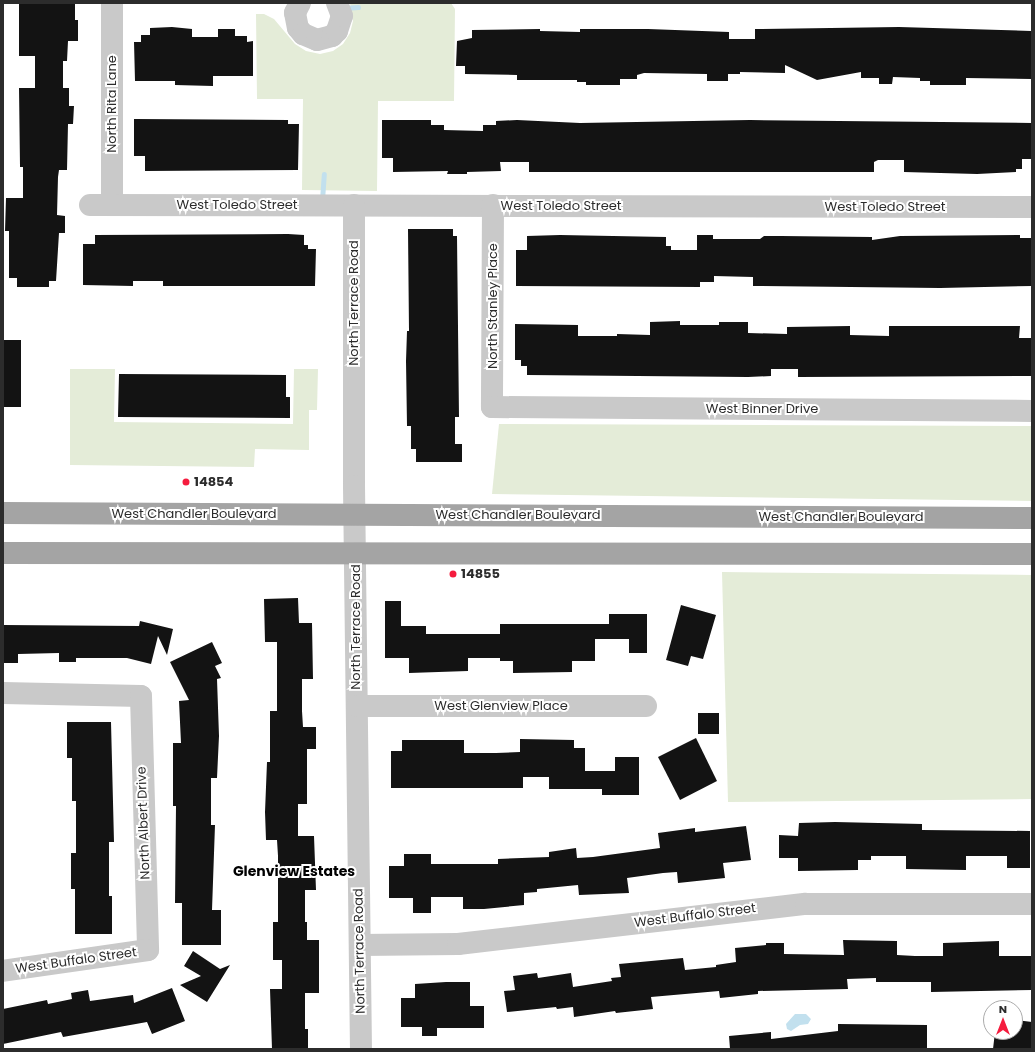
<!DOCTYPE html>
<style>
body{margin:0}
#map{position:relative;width:1035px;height:1052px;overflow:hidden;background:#fff;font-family:Poppins,sans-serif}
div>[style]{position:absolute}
.green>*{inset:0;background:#e4ecd8}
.water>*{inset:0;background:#c2e0ee}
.stream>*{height:5px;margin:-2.5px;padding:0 2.5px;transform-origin:2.5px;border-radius:2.5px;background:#c2e0ee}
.building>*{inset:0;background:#131313}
.minor>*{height:22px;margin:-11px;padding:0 11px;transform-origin:11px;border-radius:11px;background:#c9c9c9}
.major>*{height:22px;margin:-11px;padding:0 11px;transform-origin:11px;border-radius:11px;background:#a4a4a4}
.dots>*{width:11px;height:11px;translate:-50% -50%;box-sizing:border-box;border:2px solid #fff;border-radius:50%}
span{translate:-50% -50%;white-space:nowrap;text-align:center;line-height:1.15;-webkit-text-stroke:4px #fff;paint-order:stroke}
.street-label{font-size:13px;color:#2c2c2c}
.poi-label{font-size:13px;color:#2c2c2c;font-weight:700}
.left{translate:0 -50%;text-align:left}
.neighbourhood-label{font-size:14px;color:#000;font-weight:700}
.frame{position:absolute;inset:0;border:4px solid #2c2c2c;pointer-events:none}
.north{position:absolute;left:983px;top:1000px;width:40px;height:40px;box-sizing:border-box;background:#fff;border:1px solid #ababab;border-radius:50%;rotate:0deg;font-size:11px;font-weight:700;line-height:16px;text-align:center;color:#2c2c2c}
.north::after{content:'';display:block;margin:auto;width:14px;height:18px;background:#f51c3e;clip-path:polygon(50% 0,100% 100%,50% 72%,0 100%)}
</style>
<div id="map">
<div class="green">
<div style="clip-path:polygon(350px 3px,451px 3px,455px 9px,454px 101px,378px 101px,377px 191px,302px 190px,303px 99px,257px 99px,256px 14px,264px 14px,274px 19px,295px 44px,306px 51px,320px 54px,333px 51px,343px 44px,350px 33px,353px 21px)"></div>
<div style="clip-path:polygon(70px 369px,115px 369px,114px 422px,293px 424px,294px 369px,318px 369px,317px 410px,309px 410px,309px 450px,255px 449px,254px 467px,70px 465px)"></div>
<div style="clip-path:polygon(499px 424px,1032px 426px,1032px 501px,492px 494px)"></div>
<div style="clip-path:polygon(722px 572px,1032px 575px,1032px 799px,728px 802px)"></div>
</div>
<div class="water">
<div style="clip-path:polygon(795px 1014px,806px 1014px,811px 1019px,808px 1024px,800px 1025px,791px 1031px,787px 1029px,786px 1024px)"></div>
</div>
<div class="stream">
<div style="left:345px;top:8px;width:13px;rotate:-4deg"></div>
<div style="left:322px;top:200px;width:26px;rotate:-86deg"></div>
</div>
<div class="building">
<div style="clip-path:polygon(19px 3px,75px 3px,75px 20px,78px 20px,78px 41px,68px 41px,67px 61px,63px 61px,63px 88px,69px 88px,69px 106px,74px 106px,73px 124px,68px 124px,67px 170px,59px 170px,58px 177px,57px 215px,65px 216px,65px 233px,59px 233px,56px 281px,49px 281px,49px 287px,17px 287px,17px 278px,9px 278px,9px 231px,5px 231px,6px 198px,23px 198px,23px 167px,20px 167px,19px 88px,35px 88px,35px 56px,19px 56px)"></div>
<div style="clip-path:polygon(172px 27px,192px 29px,192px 37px,218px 37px,218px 29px,235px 29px,235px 36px,247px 36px,247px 42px,253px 41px,253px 76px,213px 76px,213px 86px,175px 85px,175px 81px,135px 81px,134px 42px,141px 42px,141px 35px,150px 35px,150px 28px)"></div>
<div style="clip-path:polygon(899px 27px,1031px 31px,1032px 79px,966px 78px,966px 85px,930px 85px,930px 81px,920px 81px,920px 78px,893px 77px,892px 84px,879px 84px,879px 78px,861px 78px,861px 72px,817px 80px,785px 65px,785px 73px,740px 72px,740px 74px,728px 74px,728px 81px,707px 81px,707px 74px,644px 73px,637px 75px,637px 79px,620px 79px,620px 85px,586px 85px,586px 82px,577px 82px,577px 80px,517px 80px,517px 75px,465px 74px,465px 66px,456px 66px,457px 41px,472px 38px,472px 30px,540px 29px,540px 31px,580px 32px,580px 29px,648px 29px,729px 32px,729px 39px,755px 39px,755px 29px)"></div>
<div style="clip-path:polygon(134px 119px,288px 120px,288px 124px,299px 124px,298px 170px,145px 171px,145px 156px,134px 156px)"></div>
<div style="clip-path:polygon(382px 120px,431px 120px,431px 125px,444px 125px,444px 130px,483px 131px,483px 125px,496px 125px,496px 121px,517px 120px,580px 123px,750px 120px,1032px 123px,1032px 159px,1022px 159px,1022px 169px,1016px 169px,1016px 172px,977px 174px,904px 172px,904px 160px,878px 160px,874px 162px,874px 172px,529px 172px,529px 162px,500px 162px,501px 171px,467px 172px,467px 174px,447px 174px,448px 171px,393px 172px,393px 158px,382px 158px)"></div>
<div style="clip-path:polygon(408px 229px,453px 229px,453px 236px,457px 236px,459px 417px,455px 417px,455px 444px,462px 444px,462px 462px,416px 462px,416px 449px,411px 449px,411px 426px,407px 426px,406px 361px,407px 331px,409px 331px)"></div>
<div style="clip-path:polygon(288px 234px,304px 235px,304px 245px,308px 245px,308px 249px,316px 249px,315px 286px,163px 286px,163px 281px,133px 281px,133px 286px,83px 285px,83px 244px,95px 244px,95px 235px)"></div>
<div style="clip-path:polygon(560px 235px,666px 237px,666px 246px,671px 246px,671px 250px,697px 250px,697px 235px,713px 235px,713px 239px,760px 239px,764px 236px,781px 236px,872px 237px,872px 240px,900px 236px,1020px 235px,1020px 238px,1032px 238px,1032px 286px,940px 288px,753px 286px,753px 277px,714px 276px,714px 282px,700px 282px,700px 287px,516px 286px,516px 250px,527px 250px,527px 236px)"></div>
<div style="clip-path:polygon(680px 321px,680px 325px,719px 325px,719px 322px,748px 322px,748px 333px,787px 334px,787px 327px,850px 326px,850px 335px,889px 336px,889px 326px,1020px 326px,1019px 338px,1032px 338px,1032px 376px,798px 377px,798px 369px,771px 369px,771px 376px,748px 377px,527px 375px,527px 366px,521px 366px,521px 360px,515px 360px,515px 324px,578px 325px,578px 336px,617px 336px,617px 334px,650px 335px,650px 322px)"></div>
<div style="clip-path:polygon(3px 340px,21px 340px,21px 407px,3px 407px)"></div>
<div style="clip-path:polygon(119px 374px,286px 375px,286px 397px,290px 397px,290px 418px,118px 417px)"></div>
<div style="clip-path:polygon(298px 598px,299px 623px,312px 623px,313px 679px,302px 679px,302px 711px,303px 727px,316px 727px,316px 749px,307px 749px,307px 804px,298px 804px,298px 836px,314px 836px,316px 890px,305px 890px,305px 922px,307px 922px,307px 940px,319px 940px,319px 993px,305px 993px,305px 1029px,308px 1029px,308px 1049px,272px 1049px,270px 989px,282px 989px,282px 960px,273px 960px,273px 922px,278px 922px,278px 856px,277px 840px,266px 840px,265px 812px,267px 762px,270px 762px,270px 711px,277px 711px,277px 642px,265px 642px,264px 599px)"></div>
<div style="clip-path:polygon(385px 601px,401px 601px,401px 626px,426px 626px,426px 634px,500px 634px,500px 624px,609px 624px,609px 614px,647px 614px,647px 653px,629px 653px,629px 639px,595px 639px,595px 661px,572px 661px,572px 672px,513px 673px,513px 661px,500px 661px,500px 658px,468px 658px,468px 671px,409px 673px,409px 658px,385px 658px)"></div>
<div style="clip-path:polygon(681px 605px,716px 615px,703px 659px,691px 656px,688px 666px,666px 660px)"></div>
<div style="clip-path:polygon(140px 621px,173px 629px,167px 655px,158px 636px,151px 664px,127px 658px,76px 658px,76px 662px,59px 662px,59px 653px,18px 654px,18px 663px,3px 663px,3px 625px,139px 626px)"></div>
<div style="clip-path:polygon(212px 642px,222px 663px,215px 666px,221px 678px,217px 679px,219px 736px,217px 778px,211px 778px,211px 825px,215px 825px,212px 910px,221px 910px,221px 945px,182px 945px,182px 903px,175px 903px,176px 806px,173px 806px,173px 743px,181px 743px,179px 701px,189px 700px,170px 662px)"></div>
<div style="clip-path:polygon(698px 713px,719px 713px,719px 734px,698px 734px)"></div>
<div style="clip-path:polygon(67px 722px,111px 722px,114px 842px,109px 842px,109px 896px,112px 896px,112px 934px,75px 934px,75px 889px,71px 889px,71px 853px,76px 853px,76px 801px,72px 801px,72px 758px,67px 758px)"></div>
<div style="clip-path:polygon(696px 738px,717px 781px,680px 800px,658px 757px)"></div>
<div style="clip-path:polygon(520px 739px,574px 740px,574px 748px,585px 748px,585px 771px,615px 771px,615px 757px,639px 757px,639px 795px,602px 795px,602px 789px,549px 789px,549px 777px,523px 777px,523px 788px,391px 788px,391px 751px,402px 751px,402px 740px,464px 740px,464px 753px,496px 753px,520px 752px)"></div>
<div style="clip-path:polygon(835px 822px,922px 824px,922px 830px,1030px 831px,1030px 868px,1007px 868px,1007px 856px,966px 856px,966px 870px,906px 869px,906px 856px,871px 856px,871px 860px,858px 860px,858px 870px,798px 871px,798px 858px,779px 858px,779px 835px,798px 836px,799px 823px)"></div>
<div style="clip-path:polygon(746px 826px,751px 860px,723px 863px,725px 878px,678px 883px,677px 872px,663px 873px,627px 878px,629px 893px,579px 895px,578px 885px,537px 889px,537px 892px,524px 893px,524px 905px,484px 909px,463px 909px,463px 897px,431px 897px,431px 913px,413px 913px,413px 898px,389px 898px,389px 866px,404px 866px,404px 854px,431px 854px,431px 864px,498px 864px,498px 859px,549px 857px,549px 852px,576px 848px,577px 858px,593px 857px,660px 848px,658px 833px,695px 828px,695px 832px)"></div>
<div style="clip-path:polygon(843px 940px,897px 941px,897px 955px,915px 956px,943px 956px,943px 943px,999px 941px,999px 956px,1032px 956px,1032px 990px,931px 992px,931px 982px,876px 982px,876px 978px,847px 979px,848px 989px,758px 991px,758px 994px,720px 998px,719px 991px,651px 997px,653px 1009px,616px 1013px,615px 1011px,574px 1017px,573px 1007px,557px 1009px,556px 1007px,507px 1012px,504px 991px,515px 990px,513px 976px,537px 973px,538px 978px,571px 973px,573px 987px,612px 981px,611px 978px,621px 977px,619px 964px,683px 958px,685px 970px,716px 967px,716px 965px,736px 962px,735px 948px,766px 945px,766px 943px,784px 943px,784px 954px,844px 955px)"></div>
<div style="clip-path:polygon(193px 951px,220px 969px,230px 965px,207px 1002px,180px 985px,201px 976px,184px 966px)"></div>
<div style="clip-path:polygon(446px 982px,470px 982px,470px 1006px,484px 1006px,484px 1028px,437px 1028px,437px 1036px,422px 1036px,422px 1027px,401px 1027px,401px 998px,415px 998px,415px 984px)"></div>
<div style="clip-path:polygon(172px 988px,185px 1021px,152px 1034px,147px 1022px,63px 1037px,61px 1032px,3px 1044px,3px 1009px,47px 1000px,48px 1004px,72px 999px,71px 993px,88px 990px,90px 1001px,133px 995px,134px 1003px)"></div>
<div style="clip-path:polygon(1015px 1020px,1032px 1022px,1032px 1049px,993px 1049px,995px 1032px,1015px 1032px)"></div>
<div style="clip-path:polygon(838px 1024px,927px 1025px,927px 1049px,730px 1049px,729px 1036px,771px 1032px,771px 1039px,838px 1031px)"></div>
</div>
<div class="minor">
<div style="left:112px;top:3px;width:202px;rotate:90deg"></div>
<div style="left:300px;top:3px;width:11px;rotate:117deg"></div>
<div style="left:295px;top:13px;width:15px;rotate:79deg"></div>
<div style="left:298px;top:28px;width:8px;rotate:50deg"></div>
<div style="left:303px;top:34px;width:15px;rotate:23deg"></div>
<div style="left:317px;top:40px;width:16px;rotate:-15deg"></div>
<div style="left:332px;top:36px;width:7px;rotate:-45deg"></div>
<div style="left:337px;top:31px;width:16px;rotate:-72deg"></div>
<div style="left:342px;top:16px;width:14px;rotate:-111deg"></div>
<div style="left:90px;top:205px;width:942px;rotate:0.12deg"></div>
<div style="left:354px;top:205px;width:281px;rotate:90deg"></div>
<div style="left:354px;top:486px;width:563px;rotate:89.29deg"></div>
<div style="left:493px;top:205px;width:202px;rotate:90.3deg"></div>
<div style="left:492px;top:407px;width:540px;rotate:0.42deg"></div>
<div style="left:3px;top:693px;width:138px;rotate:1.2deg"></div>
<div style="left:141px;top:696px;width:254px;rotate:88.4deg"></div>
<div style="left:148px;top:950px;width:147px;rotate:171.8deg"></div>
<div style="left:357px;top:706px;width:289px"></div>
<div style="left:360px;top:945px;width:98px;rotate:-0.6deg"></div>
<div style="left:458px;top:944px;width:350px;rotate:-6.6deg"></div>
<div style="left:806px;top:904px;width:226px"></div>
</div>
<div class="major">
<div style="left:3px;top:513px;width:1029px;rotate:0.28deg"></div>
<div style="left:3px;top:553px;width:1029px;rotate:0.06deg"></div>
</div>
<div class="dots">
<div style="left:186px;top:482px;background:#f51c3e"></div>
<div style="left:453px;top:574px;background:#f51c3e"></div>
</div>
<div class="street-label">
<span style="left:112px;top:104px;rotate:-90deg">North Rita Lane</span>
<span style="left:237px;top:205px">West Toledo Street</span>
<span style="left:561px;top:206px">West Toledo Street</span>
<span style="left:885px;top:207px">West Toledo Street</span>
<span style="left:354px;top:303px;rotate:-90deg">North Terrace Road</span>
<span style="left:493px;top:306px;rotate:-90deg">North Stanley Place</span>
<span style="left:762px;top:409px">West Binner Drive</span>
<span style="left:194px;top:514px">West Chandler Boulevard</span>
<span style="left:518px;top:515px">West Chandler Boulevard</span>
<span style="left:841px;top:517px">West Chandler Boulevard</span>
<span style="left:356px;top:627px;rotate:-90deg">North Terrace Road</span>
<span style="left:501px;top:706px">West Glenview Place</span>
<span style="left:144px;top:823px;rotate:-92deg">North Albert Drive</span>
<span style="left:695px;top:916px;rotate:-7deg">West Buffalo Street</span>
<span style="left:360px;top:951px;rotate:-91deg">North Terrace Road</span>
<span style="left:76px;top:961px;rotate:-8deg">West Buffalo Street</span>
</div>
<div class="poi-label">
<span class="left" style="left:194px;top:482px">14854</span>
<span class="left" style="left:461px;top:574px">14855</span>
</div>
<div class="neighbourhood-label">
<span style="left:294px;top:871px">Glenview Estates</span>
</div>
<div class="frame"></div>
<div class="north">N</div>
</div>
